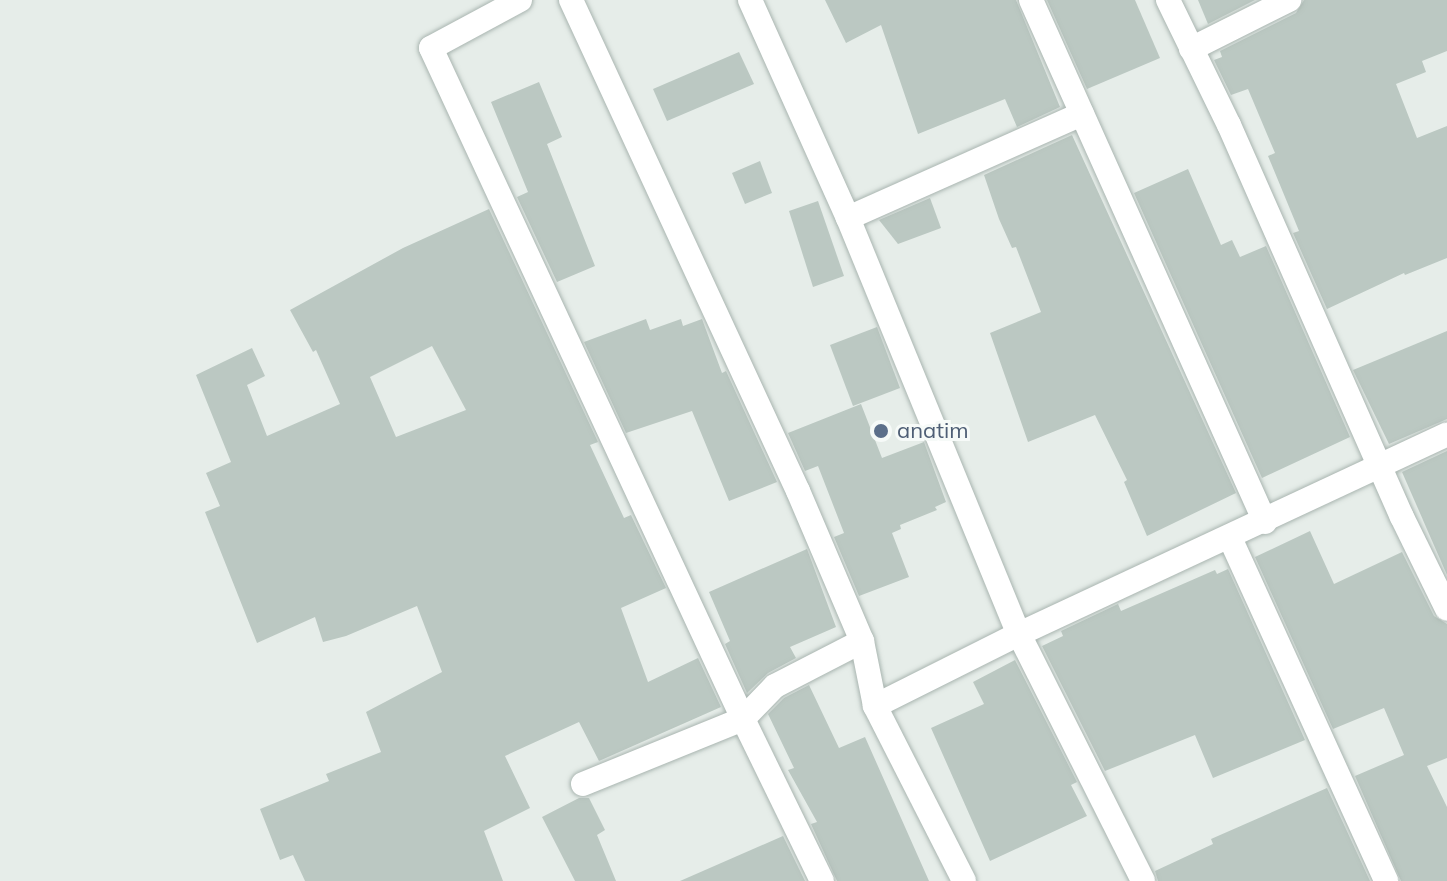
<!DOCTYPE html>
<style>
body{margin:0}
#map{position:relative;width:1447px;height:881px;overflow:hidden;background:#e6ede9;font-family:Mulish,sans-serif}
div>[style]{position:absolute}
.building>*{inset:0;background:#bbc8c2}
.roads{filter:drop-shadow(0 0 2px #a9b5b0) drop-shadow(0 0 2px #a9b5b0)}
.minor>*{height:24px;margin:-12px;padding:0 12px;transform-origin:12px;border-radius:12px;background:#fff}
.dots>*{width:22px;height:22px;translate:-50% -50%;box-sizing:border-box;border:4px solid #f6faf8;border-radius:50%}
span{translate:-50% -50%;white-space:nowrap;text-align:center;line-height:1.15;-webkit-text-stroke:6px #f6faf8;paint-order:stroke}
.service-label{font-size:22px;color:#4e5e75}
.left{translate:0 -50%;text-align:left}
</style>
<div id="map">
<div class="building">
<div style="clip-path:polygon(825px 0,1016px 0,1060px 107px,1017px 127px,1005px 99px,918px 134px,881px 25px,846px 43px)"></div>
<div style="clip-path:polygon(1047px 0,1135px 0,1160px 58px,1087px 89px)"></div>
<div style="clip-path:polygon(1198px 0,1255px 0,1208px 24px)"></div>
<div style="clip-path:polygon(1304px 0,1447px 0,1447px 51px,1422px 61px,1426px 72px,1396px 84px,1417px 138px,1447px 126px,1447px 258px,1405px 275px,1404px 273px,1327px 309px,1293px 233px,1299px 231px,1268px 156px,1275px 153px,1248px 89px,1231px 95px,1214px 60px,1222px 57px,1220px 51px,1296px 13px)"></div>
<div style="clip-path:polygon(739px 52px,754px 84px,667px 121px,653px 89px)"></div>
<div style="clip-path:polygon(539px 82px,562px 137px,547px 144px,595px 266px,557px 282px,517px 197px,528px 192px,491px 102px)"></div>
<div style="clip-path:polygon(1072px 135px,1236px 493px,1147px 536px,1124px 482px,1127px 480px,1095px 415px,1028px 442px,990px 333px,1041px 312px,1016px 247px,1012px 248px,999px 219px,984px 175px)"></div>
<div style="clip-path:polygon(760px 161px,772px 193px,745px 204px,732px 173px)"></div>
<div style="clip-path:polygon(1188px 169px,1221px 245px,1232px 240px,1240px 257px,1266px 246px,1350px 437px,1262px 478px,1134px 193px)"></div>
<div style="clip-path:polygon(930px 198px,941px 228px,898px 244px,879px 220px)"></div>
<div style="clip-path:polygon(818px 201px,844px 276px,813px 287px,789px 211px)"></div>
<div style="clip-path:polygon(evenodd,489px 209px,598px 442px,590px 445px,624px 518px,631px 515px,666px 588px,621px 608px,648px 682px,698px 658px,721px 707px,599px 761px,579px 722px,505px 756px,530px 808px,484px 831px,503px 881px,305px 881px,293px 855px,280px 860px,260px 809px,329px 781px,326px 774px,381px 752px,366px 712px,442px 672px,417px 606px,346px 636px,323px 642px,315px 617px,257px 643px,205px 512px,220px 506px,206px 473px,231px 462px,196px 375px,252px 348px,265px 376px,247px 385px,267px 436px,340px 404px,316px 350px,313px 352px,290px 310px,403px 248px,489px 209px,432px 346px,466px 410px,396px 437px,370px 377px,432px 346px)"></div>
<div style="clip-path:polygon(646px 319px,650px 330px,681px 319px,683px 326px,702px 319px,722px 373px,726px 371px,777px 482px,729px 501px,692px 411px,626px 433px,584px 342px)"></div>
<div style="clip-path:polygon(877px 327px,900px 388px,853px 406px,830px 345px)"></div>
<div style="clip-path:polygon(1447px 331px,1447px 419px,1389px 444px,1353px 370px)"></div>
<div style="clip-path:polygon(861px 404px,882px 458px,924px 442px,946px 502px,935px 507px,937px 510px,900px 525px,901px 529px,892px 533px,909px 577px,859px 596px,834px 537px,844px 533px,818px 466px,805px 471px,788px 433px)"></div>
<div style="clip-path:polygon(1447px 451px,1447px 575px,1402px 472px)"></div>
<div style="clip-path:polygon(1310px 531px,1334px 584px,1402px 552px,1434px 616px,1447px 624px,1447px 758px,1427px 766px,1447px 807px,1447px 881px,1401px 881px,1355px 776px,1404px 755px,1384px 708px,1333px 729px,1255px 557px)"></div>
<div style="clip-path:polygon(807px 549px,836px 627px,790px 647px,796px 658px,768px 673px,747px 693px,725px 644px,730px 641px,709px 592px)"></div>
<div style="clip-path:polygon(1228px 569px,1305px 740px,1213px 778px,1195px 735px,1105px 771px,1042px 646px,1063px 636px,1061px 631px,1118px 604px,1121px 611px,1215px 570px,1217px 574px)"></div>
<div style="clip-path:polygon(1015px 660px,1077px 782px,1071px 785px,1087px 816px,990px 861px,931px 728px,984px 704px,973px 682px)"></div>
<div style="clip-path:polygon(809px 685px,839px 748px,865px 737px,929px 881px,837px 881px,811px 824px,817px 822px,788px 770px,794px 768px,768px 714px,784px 698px)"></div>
<div style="clip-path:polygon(1327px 788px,1370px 881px,1158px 881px,1155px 871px,1213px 844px,1211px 839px)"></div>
<div style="clip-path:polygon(579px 798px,589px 798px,605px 830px,597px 835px,616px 881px,575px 881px,542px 817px)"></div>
<div style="clip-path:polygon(783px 836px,805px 881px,680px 881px)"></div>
</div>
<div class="roads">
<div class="minor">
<div style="left:520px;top:0;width:101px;rotate:151.7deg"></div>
<div style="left:431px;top:48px;width:740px;rotate:65.06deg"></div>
<div style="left:743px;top:719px;width:180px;rotate:64deg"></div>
<div style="left:571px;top:0;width:541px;rotate:65.19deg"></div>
<div style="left:798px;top:491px;width:163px;rotate:66.9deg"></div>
<div style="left:862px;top:641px;width:66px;rotate:78.7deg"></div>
<div style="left:875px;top:706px;width:196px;rotate:63deg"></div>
<div style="left:750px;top:0;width:239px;rotate:65.8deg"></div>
<div style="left:848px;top:218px;width:450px;rotate:67.7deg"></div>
<div style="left:1019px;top:634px;width:276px;rotate:63.3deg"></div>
<div style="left:1031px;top:0;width:572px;rotate:65.85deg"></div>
<div style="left:1168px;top:0;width:139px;rotate:64deg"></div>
<div style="left:1229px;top:125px;width:428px;rotate:66.2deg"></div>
<div style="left:1402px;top:517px;width:102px;rotate:63.9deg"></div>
<div style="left:1191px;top:49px;width:110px;rotate:-26.6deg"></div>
<div style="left:848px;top:218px;width:256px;rotate:-24deg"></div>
<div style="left:1230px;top:538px;width:377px;rotate:65.5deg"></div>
<div style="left:875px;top:706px;width:161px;rotate:-26.6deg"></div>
<div style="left:1019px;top:634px;width:472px;rotate:-25deg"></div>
<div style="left:583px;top:784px;width:173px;rotate:-22.1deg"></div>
<div style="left:743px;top:719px;width:46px;rotate:-45.9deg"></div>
<div style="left:775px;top:686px;width:98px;rotate:-27.3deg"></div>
</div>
</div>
<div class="dots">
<div style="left:881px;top:431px;background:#5c6f8a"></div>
</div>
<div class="service-label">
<span class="left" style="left:897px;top:431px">anatim</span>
</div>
</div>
